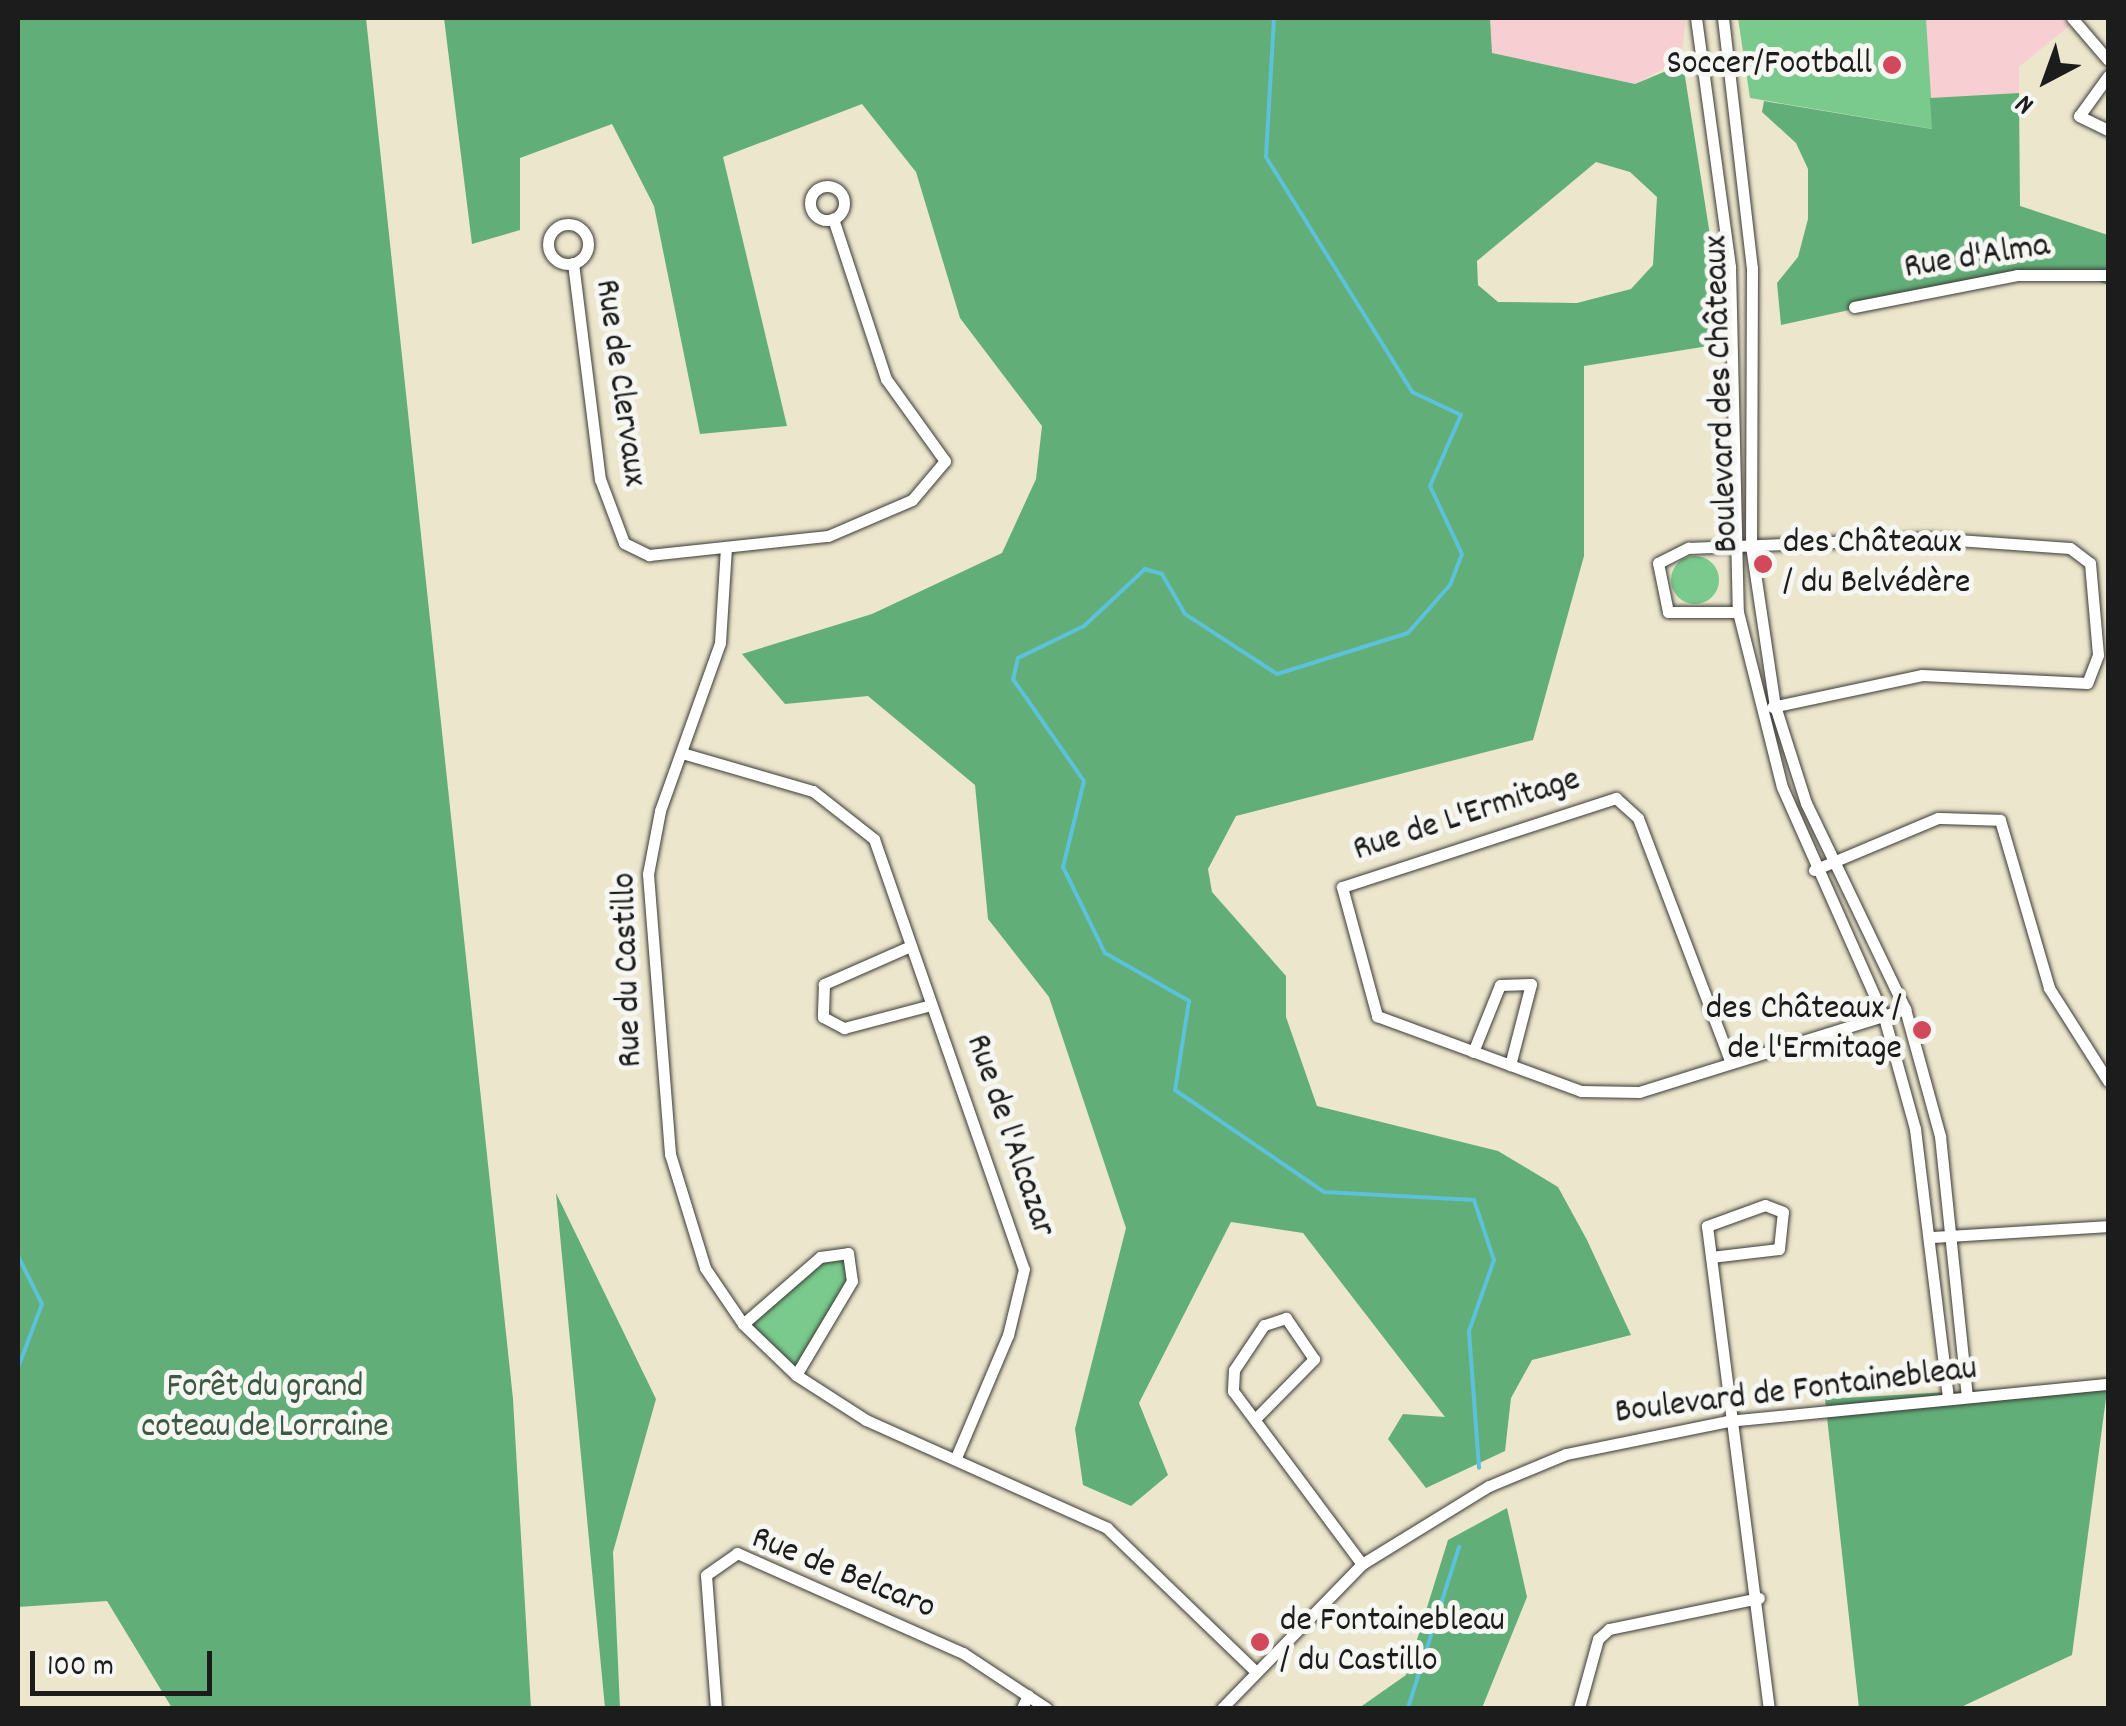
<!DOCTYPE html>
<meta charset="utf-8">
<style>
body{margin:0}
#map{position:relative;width:2126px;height:1726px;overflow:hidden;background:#ebe6cc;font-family:Dekko,sans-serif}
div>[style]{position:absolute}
.built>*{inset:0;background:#f7cfd3}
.green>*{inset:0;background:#79ca8c}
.round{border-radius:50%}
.forest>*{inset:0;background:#62ae78}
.stream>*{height:4px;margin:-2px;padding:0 2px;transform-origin:2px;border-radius:2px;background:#5cc1da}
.roads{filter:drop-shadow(0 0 2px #3b3a36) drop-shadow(0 0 2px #3b3a36)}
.minor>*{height:11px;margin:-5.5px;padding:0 5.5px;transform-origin:5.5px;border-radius:5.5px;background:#fff}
.minor>.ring{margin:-5.5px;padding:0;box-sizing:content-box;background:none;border:11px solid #fff;border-radius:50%}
.dots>*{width:28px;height:28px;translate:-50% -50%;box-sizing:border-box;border:5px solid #f6f6f2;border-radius:50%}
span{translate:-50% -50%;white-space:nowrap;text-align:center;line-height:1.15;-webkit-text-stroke:10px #f6f6f2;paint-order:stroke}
.poi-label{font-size:35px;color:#1c1c1c}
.right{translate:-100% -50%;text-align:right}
.left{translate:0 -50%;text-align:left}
.street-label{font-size:35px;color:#1c1c1c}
.park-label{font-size:35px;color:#3d5943}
.frame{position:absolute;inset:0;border:20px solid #1c1c1c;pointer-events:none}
.north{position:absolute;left:1996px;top:30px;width:100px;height:100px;-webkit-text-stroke:8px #f6f6f2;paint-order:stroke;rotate:221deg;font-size:28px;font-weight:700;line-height:40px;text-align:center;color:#1c1c1c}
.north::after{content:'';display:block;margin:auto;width:35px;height:45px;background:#1c1c1c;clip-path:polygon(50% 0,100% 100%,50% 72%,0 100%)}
.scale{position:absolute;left:30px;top:1651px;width:182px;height:45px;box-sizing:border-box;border:5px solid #1c1c1c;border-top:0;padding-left:12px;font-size:30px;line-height:35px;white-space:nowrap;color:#1c1c1c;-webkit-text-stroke:8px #f6f6f2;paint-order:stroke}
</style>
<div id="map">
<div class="built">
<div style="clip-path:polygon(1490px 18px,1686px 18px,1681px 59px,1635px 84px,1491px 53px)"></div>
<div style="clip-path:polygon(1926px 18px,2062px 18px,2069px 26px,2019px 67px,2019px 93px,1930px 98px)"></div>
</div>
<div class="green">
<div style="clip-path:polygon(1738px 18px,1926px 18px,1933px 129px,1750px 98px)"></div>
<div class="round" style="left:1671px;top:556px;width:48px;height:48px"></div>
<div style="clip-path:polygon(831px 1250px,854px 1265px,796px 1375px,743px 1324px)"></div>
</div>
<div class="forest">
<div style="clip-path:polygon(18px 18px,366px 18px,513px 1399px,531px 1708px,172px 1708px,107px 1601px,18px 1607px)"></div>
<div style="clip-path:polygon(evenodd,444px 18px,1490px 18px,1492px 53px,1635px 84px,1683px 64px,1727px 343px,1584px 366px,1584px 556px,1533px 740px,1236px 816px,1208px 869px,1212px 892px,1286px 976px,1286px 1017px,1317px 1106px,1498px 1151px,1558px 1187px,1587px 1240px,1631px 1335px,1532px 1360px,1511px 1398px,1505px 1451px,1426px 1488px,1388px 1439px,1403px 1414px,1445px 1417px,1303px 1233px,1231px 1222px,1139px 1403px,1168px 1475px,1131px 1506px,1083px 1485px,1075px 1429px,1126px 1228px,1049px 997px,988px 919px,975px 785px,868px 696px,785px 704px,742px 654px,872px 614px,1002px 553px,1036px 479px,1042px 426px,960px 318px,916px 172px,862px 104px,723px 157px,787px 426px,700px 434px,654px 206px,612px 124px,520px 158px,520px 230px,472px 244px,444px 18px,1596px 162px,1630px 172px,1657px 197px,1653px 265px,1631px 289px,1577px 303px,1498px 302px,1478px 285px,1477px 261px,1596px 162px)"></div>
<div style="clip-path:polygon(2019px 93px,2020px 206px,2108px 235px,2108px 285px,2069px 271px,2018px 273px,1781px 325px,1777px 283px,1798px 257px,1808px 219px,1808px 169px,1796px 143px,1762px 112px,1764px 101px,1932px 129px,1930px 98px)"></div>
<div style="clip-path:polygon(556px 1193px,656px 1399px,613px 1552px,620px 1708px,605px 1708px)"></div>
<div style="clip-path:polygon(2108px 1383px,2072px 1655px,1959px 1708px,1859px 1708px,1825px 1399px)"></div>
<div style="clip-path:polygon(1507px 1508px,1527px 1597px,1482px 1708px,1359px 1708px,1406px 1675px,1448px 1540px)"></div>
</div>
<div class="stream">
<div style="left:1274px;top:18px;width:139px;rotate:93.3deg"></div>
<div style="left:1266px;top:157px;width:277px;rotate:58.1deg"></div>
<div style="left:1412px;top:392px;width:54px;rotate:25.1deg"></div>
<div style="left:1461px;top:415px;width:77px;rotate:113.6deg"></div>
<div style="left:1430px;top:486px;width:75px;rotate:64.8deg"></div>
<div style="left:1462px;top:554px;width:33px;rotate:111deg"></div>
<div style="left:1450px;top:585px;width:64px;rotate:131.2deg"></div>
<div style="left:1408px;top:633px;width:137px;rotate:162.6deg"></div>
<div style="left:1277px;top:674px;width:110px;rotate:-146.9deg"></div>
<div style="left:1185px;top:614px;width:46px;rotate:-119.9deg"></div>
<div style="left:1162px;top:574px;width:18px;rotate:-164deg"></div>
<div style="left:1145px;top:569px;width:83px;rotate:136.9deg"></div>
<div style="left:1084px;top:626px;width:73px;rotate:154.1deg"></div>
<div style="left:1018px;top:658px;width:22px;rotate:103deg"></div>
<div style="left:1013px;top:679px;width:124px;rotate:55.2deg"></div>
<div style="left:1084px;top:781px;width:89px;rotate:103.7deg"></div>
<div style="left:1063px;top:867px;width:96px;rotate:64deg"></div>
<div style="left:1105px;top:953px;width:97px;rotate:29.7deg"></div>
<div style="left:1189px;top:1001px;width:90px;rotate:98.9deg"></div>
<div style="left:1175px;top:1090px;width:181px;rotate:34.4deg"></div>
<div style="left:1324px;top:1192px;width:150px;rotate:3.1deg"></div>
<div style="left:1474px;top:1200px;width:63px;rotate:71.6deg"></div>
<div style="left:1494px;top:1260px;width:75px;rotate:109.4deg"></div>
<div style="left:1469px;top:1331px;width:137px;rotate:85.8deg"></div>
<div style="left:18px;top:1256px;width:54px;rotate:63.4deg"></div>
<div style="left:42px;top:1304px;width:68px;rotate:110.6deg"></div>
<div style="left:1408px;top:1708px;width:169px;rotate:-72.4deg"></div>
</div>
<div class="roads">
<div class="minor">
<div style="left:1696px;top:18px;width:251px;rotate:82.2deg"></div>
<div style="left:1730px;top:267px;width:345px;rotate:88.7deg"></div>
<div style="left:1738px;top:612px;width:180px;rotate:75.9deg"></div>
<div style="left:1782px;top:787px;width:252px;rotate:66.1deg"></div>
<div style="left:1884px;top:1017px;width:116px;rotate:74.5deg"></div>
<div style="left:1915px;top:1129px;width:271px;rotate:83deg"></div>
<div style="left:1723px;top:18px;width:252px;rotate:83.4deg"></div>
<div style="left:1752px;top:268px;width:278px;rotate:90.2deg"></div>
<div style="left:1751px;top:546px;width:162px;rotate:81.5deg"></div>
<div style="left:1775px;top:706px;width:102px;rotate:72.3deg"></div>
<div style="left:1806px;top:803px;width:229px;rotate:64.3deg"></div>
<div style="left:1905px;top:1009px;width:132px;rotate:74.6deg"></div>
<div style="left:1940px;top:1136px;width:261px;rotate:84.1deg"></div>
<div style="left:2072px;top:18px;width:55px;rotate:49.4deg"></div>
<div style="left:2108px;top:76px;width:49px;rotate:125.9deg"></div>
<div style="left:2079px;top:116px;width:32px;rotate:26deg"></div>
<div class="ring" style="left:810px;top:186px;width:23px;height:23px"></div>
<div class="ring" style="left:548px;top:224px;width:29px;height:29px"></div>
<div style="left:573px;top:263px;width:218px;rotate:82.9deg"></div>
<div style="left:600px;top:479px;width:68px;rotate:69.4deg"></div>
<div style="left:624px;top:543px;width:28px;rotate:26deg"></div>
<div style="left:649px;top:555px;width:180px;rotate:-6.1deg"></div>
<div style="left:828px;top:536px;width:91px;rotate:-23.2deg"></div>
<div style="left:912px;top:500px;width:51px;rotate:-49.8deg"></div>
<div style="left:945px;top:461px;width:101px;rotate:-125.7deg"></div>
<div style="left:886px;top:379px;width:169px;rotate:-108.3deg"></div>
<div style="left:1854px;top:307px;width:166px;rotate:-11.1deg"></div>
<div style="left:2017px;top:275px;width:91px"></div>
<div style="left:726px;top:547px;width:96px;rotate:93.6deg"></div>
<div style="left:720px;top:643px;width:178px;rotate:109.7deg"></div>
<div style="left:660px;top:811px;width:64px;rotate:100.8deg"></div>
<div style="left:648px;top:874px;width:281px;rotate:85.5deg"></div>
<div style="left:670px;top:1154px;width:119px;rotate:72.9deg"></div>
<div style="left:705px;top:1268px;width:68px;rotate:55.8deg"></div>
<div style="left:743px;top:1324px;width:74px;rotate:43.9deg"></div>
<div style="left:796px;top:1375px;width:83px;rotate:32.7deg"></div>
<div style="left:866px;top:1420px;width:264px;rotate:24.1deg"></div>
<div style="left:1107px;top:1528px;width:202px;rotate:44deg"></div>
<div style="left:1738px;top:612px;width:70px;rotate:180deg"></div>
<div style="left:1668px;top:612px;width:50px;rotate:-101.5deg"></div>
<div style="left:1658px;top:563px;width:34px;rotate:-27deg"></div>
<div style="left:1688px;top:548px;width:241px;rotate:-2.4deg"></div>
<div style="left:1929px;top:538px;width:141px;rotate:4.1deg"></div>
<div style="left:2070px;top:548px;width:25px;rotate:37deg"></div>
<div style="left:2090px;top:563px;width:92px;rotate:85deg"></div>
<div style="left:2098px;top:655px;width:30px;rotate:111deg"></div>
<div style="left:2087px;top:683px;width:165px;rotate:-177.2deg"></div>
<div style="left:1922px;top:675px;width:153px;rotate:168deg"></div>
<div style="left:682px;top:753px;width:136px;rotate:16.2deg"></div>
<div style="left:813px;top:791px;width:78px;rotate:38.2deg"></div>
<div style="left:874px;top:839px;width:455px;rotate:70.8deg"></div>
<div style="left:1024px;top:1269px;width:68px;rotate:103.6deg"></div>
<div style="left:1008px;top:1335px;width:130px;rotate:113deg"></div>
<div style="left:1814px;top:870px;width:134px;rotate:-22.8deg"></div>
<div style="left:1938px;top:818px;width:62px;rotate:1.8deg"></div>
<div style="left:2000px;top:820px;width:175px;rotate:73.7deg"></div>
<div style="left:2049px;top:988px;width:110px;rotate:57.6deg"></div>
<div style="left:906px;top:948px;width:90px;rotate:156.3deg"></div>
<div style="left:824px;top:984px;width:33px;rotate:92deg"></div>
<div style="left:823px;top:1017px;width:24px;rotate:28deg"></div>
<div style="left:844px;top:1028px;width:90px;rotate:-14.8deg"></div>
<div style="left:1473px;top:1052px;width:72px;rotate:-68.1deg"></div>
<div style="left:1500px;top:985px;width:31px;rotate:-2deg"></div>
<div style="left:1531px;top:984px;width:84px;rotate:104.5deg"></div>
<div style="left:1731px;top:1063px;width:262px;rotate:-110.8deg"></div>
<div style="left:1638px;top:818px;width:30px;rotate:-138deg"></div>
<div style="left:1616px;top:798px;width:288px;rotate:162deg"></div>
<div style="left:1342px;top:887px;width:134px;rotate:74.8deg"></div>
<div style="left:1377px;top:1016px;width:217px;rotate:20.2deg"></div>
<div style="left:1581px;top:1091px;width:58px;rotate:1deg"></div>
<div style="left:1639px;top:1092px;width:279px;rotate:-17.3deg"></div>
<div style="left:1934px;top:1237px;width:174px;rotate:-3.6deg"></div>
<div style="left:1711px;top:1257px;width:68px;rotate:-6.7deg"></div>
<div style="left:1779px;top:1249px;width:37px;rotate:-84deg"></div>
<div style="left:1783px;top:1212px;width:19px;rotate:-159deg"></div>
<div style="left:1765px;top:1205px;width:62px;rotate:160.1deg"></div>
<div style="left:1707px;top:1226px;width:486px;rotate:82.7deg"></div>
<div style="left:743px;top:1324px;width:102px;rotate:-41deg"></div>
<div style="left:820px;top:1257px;width:28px;rotate:-8deg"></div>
<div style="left:848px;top:1253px;width:28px;rotate:82deg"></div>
<div style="left:852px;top:1281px;width:109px;rotate:120.8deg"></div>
<div style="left:1256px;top:1418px;width:83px;rotate:-45.5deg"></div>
<div style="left:1314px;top:1359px;width:50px;rotate:-124.3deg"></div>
<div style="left:1286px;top:1318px;width:23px;rotate:162deg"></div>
<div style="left:1264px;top:1325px;width:54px;rotate:123.7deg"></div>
<div style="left:1234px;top:1370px;width:21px;rotate:93deg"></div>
<div style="left:1233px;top:1391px;width:216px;rotate:53.3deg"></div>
<div style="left:716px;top:1708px;width:133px;rotate:-94.3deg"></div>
<div style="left:706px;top:1575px;width:38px;rotate:-35deg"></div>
<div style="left:737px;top:1553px;width:247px;rotate:23.9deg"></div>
<div style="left:963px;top:1653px;width:100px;rotate:33.5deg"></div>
<div style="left:1022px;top:1708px;width:14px;rotate:-65deg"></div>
<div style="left:1222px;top:1708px;width:201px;rotate:-45.8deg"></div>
<div style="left:1362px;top:1564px;width:149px;rotate:-31.6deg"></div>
<div style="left:1489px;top:1486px;width:83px;rotate:-22.6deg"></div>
<div style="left:1566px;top:1454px;width:165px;rotate:-11.5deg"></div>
<div style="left:1728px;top:1421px;width:382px;rotate:-5.6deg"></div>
<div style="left:1579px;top:1708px;width:72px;rotate:-74.6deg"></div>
<div style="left:1598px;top:1639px;width:15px;rotate:-42deg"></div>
<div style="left:1609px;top:1629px;width:153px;rotate:-11.7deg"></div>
</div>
</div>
<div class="dots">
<div style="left:1892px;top:65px;background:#d1495b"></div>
<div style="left:1763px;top:564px;background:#d1495b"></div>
<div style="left:1922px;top:1030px;background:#d1495b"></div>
<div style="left:1260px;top:1642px;background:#d1495b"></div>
</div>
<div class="poi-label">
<span class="right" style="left:1872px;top:65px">Soccer/Football</span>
<span class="left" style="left:1783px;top:564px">des Châteaux<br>/ du Belvédère</span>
<span class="right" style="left:1902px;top:1030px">des Châteaux /<br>de l'Ermitage</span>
<span class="left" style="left:1280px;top:1642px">de Fontainebleau<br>/ du Castillo</span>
</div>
<div class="street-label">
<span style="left:1977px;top:258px;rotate:-9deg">Rue d'Alma</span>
<span style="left:619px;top:383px;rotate:82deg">Rue de Clervaux</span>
<span style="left:1723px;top:394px;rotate:-92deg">Boulevard des Châteaux</span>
<span style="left:1467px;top:816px;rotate:-18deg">Rue de L'Ermitage</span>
<span style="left:629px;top:970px;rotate:-92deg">Rue du Castillo</span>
<span style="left:1009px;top:1136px;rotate:71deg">Rue de l'Alcazar</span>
<span style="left:1796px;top:1392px;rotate:-7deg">Boulevard de Fontainebleau</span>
<span style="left:843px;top:1574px;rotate:22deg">Rue de Belcaro</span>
</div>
<div class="park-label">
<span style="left:265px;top:1408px">Forêt du grand<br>coteau de Lorraine</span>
</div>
<div class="frame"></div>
<div class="north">N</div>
<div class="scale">100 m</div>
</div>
